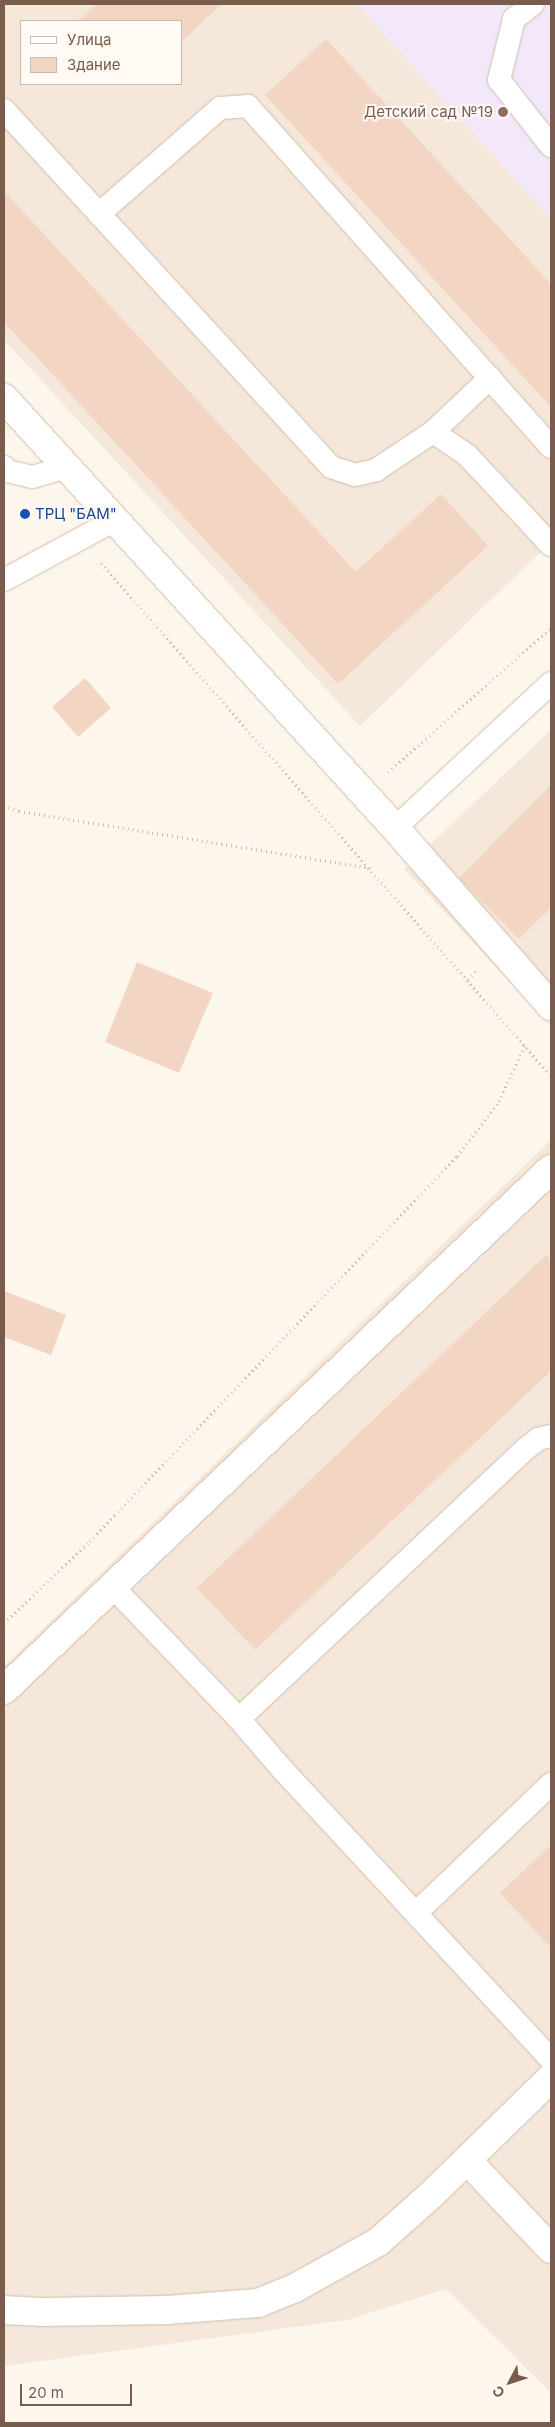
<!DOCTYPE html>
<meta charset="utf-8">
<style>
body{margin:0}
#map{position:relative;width:555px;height:2427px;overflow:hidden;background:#fdf6ec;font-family:Inter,sans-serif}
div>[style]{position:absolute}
.residential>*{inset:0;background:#f5e8da}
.education>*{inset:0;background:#f3e8fa}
.building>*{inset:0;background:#f3d5c3}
.path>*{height:3px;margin-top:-1.5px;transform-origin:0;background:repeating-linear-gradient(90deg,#d9b8a5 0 1px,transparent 0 5px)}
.roads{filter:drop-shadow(0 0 1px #d1beb0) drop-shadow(0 0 1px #d1beb0)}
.lane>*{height:22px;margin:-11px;padding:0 11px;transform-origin:11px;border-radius:11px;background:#fff}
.street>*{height:28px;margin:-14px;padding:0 14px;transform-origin:14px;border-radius:14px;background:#fff}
.dots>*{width:14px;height:14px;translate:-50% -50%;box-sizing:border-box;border:2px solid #fffaf3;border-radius:50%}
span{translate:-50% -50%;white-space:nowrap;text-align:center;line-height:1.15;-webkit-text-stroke:4px #fffaf3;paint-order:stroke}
.education-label{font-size:15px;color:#785e54}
.right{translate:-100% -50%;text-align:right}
.transit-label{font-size:15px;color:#164399}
.left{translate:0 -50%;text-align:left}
.frame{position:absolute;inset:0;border:5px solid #7a5c4d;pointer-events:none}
.legend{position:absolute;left:20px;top:20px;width:162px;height:65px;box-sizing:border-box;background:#fffaf3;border:1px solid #cabbb1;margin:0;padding:6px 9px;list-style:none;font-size:15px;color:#7a5c4d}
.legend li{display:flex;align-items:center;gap:10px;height:25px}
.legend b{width:25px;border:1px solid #cabbb1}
.north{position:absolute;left:485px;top:2357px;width:50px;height:50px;-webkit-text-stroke:4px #fffaf3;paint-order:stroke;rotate:230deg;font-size:14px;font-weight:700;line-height:20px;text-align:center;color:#7a5c4d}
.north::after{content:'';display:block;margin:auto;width:18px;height:22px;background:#7a5c4d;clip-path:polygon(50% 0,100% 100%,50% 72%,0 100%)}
.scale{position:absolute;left:20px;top:2384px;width:112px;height:22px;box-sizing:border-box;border:2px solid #7a5c4d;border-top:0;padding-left:6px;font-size:15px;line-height:18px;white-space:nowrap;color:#7a5c4d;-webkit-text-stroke:4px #fffaf3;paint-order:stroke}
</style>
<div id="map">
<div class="residential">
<div style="clip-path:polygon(evenodd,4px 4px,357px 4px,551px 219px,551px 542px,360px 726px,4px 340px,4px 4px,21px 21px,181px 21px,181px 84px,21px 84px,21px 21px)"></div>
<div style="clip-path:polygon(551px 730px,551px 1025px,404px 869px)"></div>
<div style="clip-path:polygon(551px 1140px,551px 2393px,446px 2289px,347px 2320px,4px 2366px,4px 1666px)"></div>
</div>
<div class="education">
<div style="clip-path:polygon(357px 4px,551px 4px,551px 219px)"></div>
</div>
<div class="building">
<div style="clip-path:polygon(97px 4px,222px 4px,181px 42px,181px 21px,78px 21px)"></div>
<div style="clip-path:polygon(326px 39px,551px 284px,551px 407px,265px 95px)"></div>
<div style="clip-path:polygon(4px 191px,356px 572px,441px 494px,488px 546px,338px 684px,4px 322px)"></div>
<div style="clip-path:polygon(85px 678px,111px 708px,78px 737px,52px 707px)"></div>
<div style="clip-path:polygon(551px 785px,551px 907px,519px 939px,459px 878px)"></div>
<div style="clip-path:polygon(137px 962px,213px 993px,179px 1073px,105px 1042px)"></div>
<div style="clip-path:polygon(546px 1255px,551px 1260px,551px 1371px,255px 1650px,197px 1588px)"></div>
<div style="clip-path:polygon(4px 1291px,66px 1315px,51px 1355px,4px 1337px)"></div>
<div style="clip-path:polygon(551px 1845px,551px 1948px,500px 1893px)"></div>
</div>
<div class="path">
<div style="left:46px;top:506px;width:16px;rotate:43deg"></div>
<div style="left:101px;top:563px;width:682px;rotate:48.74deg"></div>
<div style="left:388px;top:772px;width:217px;rotate:-41.5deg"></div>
<div style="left:4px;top:805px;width:16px;rotate:22deg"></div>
<div style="left:19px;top:811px;width:356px;rotate:9.2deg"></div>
<div style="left:468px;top:979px;width:11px;rotate:-45deg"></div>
<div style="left:4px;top:1623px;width:119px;rotate:-43.6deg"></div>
<div style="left:90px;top:1541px;width:532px;rotate:-46.37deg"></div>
<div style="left:457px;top:1156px;width:69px;rotate:-52.6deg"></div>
<div style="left:499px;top:1101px;width:62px;rotate:-65.1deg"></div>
</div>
<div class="roads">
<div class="lane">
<div style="left:533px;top:4px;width:24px;rotate:142deg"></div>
<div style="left:514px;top:19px;width:63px;rotate:103.8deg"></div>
<div style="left:499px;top:80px;width:84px;rotate:51.8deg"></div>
<div style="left:4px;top:110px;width:484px;rotate:47.5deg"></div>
<div style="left:331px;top:467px;width:25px;rotate:18deg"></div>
<div style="left:355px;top:475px;width:22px;rotate:-13deg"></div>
<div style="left:376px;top:470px;width:69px;rotate:-33.7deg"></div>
<div style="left:433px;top:432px;width:41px;rotate:34.1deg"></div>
<div style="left:467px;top:455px;width:123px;rotate:47deg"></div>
<div style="left:99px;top:214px;width:161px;rotate:-41.2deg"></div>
<div style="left:220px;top:108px;width:28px;rotate:-4deg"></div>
<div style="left:248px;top:106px;width:456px;rotate:48.4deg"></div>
<div style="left:433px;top:432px;width:79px;rotate:-43.5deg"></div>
<div style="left:4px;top:467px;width:5px;rotate:53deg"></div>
<div style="left:7px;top:471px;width:26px;rotate:13deg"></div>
<div style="left:32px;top:477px;width:36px;rotate:-16deg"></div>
<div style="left:4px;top:580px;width:126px;rotate:-28.4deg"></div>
<div style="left:395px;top:828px;width:213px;rotate:-42.9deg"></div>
<div style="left:113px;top:1587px;width:182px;rotate:46.3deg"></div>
<div style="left:239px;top:1719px;width:395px;rotate:-43.3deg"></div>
<div style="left:527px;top:1448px;width:14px;rotate:-39deg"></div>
<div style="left:538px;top:1439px;width:13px;rotate:-13deg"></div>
<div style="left:239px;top:1719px;width:66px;rotate:49.3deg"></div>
<div style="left:282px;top:1769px;width:396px;rotate:47.2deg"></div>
<div style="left:416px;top:1913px;width:187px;rotate:-43.7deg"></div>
</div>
<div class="street">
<div style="left:4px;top:398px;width:581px;rotate:47.72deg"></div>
<div style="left:395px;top:828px;width:237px;rotate:48.8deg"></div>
<div style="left:4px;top:1690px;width:755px;rotate:-43.61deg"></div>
<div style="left:467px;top:2160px;width:122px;rotate:46.7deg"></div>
<div style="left:4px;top:2310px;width:36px;rotate:3deg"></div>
<div style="left:40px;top:2312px;width:127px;rotate:-0.9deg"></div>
<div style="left:167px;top:2310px;width:91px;rotate:-4.4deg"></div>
<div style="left:258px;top:2303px;width:40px;rotate:-22deg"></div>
<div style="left:295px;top:2288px;width:95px;rotate:-29deg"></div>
<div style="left:378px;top:2242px;width:72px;rotate:-41.6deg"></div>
<div style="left:432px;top:2194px;width:166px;rotate:-44.3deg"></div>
</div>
</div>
<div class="dots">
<div style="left:503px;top:112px;background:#8d6e63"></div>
<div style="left:25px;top:514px;background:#1a4fb4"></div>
</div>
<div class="education-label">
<span class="right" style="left:493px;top:112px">Детский сад №19</span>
</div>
<div class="transit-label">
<span class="left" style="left:35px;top:514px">ТРЦ "БАМ"</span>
</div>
<div class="frame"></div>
<ul class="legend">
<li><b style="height:6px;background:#fff"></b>Улица</li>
<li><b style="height:14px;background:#f3d5c3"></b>Здание</li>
</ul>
<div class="north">С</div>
<div class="scale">20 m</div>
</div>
